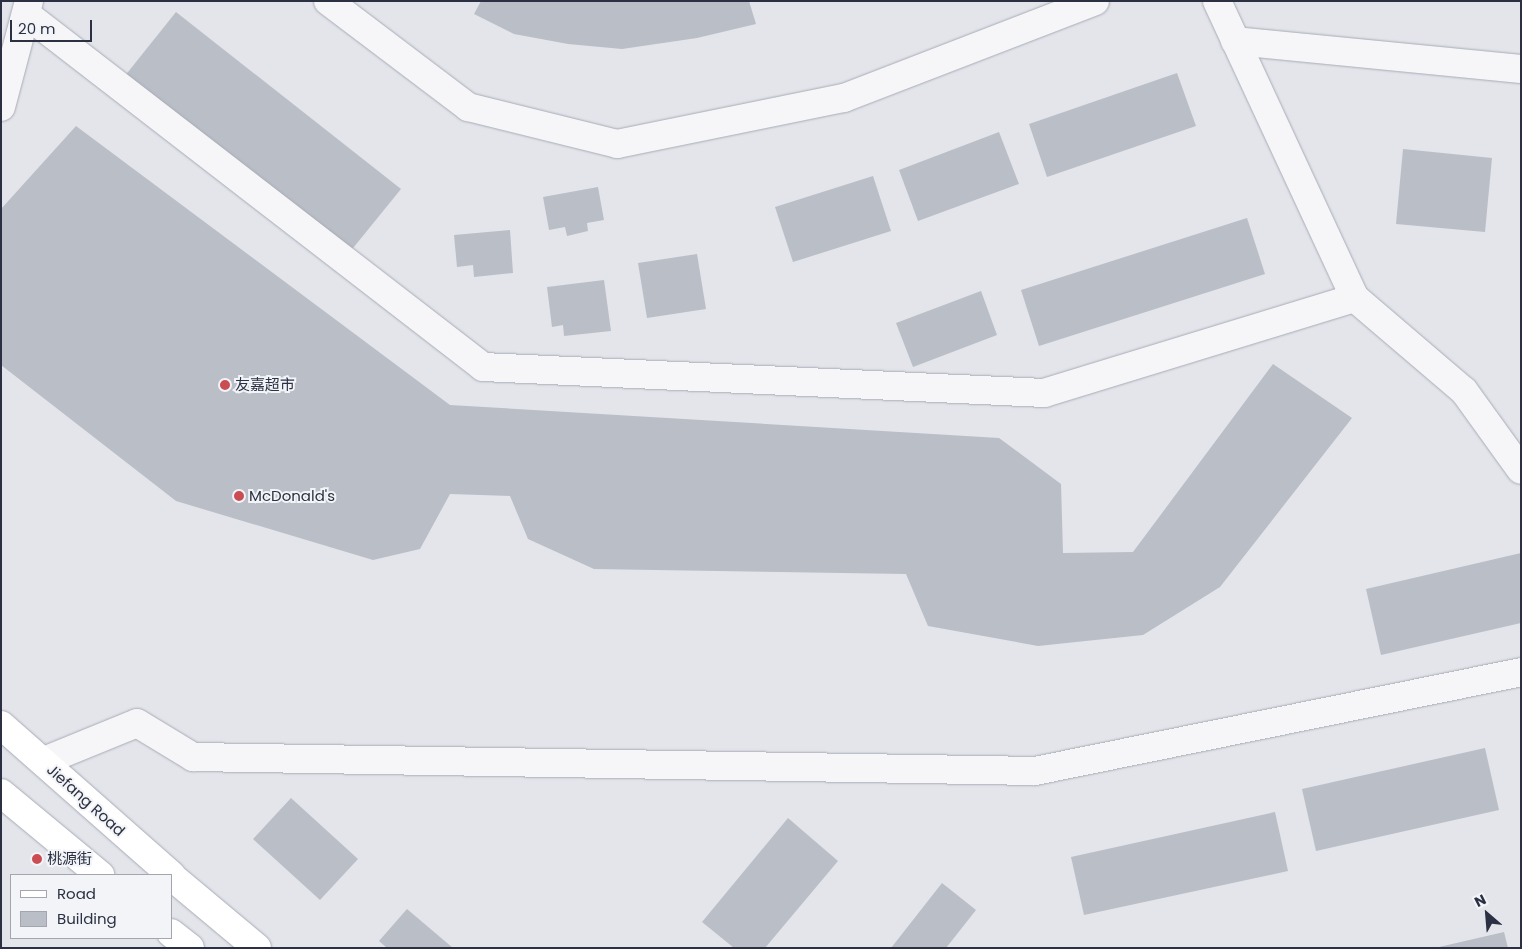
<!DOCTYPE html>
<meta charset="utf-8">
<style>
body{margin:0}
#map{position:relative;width:1522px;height:949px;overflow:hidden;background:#e3e5eb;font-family:Poppins,"Noto Sans SC",sans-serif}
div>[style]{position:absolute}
.building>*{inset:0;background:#babec7}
.roads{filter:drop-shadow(0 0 1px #a8abb5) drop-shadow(0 0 1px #a8abb5)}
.minor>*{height:28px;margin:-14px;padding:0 14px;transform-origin:14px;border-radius:14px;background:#f6f6f9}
.major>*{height:28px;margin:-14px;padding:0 14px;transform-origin:14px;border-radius:14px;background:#fff}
.dots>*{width:14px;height:14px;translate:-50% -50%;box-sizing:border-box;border:2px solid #f3f4f8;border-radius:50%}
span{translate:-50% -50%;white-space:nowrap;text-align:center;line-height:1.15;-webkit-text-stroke:4px #f3f4f8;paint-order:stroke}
.poi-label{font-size:15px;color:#2b3142}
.left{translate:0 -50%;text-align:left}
.street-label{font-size:15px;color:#2b3142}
.frame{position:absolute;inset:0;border:2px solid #2b3142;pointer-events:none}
.legend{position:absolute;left:10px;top:874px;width:162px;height:65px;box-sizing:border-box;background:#f3f4f8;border:1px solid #a3a6af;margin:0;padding:6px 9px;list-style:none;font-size:15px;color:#2b3142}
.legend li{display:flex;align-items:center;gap:10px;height:25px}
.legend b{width:25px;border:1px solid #a3a6af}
.north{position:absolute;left:1462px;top:889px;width:50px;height:50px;-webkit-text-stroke:4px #f3f4f8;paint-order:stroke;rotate:333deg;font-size:14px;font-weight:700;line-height:20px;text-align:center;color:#2b3142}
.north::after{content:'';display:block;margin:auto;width:18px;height:22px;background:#2b3142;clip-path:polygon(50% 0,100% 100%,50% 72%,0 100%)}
.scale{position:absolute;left:10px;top:20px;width:82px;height:22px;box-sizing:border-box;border:2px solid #2b3142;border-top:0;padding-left:6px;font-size:15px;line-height:18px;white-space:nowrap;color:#2b3142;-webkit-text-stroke:4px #f3f4f8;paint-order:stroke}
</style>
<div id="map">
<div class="building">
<div style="clip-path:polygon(481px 1px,749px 1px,756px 24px,697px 38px,622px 49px,568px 44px,514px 34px,474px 14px)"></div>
<div style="clip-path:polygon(176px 12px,401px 189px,349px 253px,124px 77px)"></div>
<div style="clip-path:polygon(1177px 73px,1196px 126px,1047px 177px,1029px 124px)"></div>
<div style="clip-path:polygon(76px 126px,450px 405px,999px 438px,1061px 484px,1063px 553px,1133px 552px,1273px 364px,1352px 418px,1220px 587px,1143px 635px,1038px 646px,928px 626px,906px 574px,594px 569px,528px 539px,510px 496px,450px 494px,420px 549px,373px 560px,176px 501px,1px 365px,1px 209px)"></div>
<div style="clip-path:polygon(999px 132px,1019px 184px,918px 221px,899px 170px)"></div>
<div style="clip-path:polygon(1403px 149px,1492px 158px,1485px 232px,1396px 224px)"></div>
<div style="clip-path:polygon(873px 176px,891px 231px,793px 262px,775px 207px)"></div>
<div style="clip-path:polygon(598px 187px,604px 220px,587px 223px,588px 231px,567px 236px,565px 227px,549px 230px,543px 197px)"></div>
<div style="clip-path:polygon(1247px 218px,1265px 274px,1039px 346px,1021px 290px)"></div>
<div style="clip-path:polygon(510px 230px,513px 273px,474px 277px,473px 265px,457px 267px,454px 235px)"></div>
<div style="clip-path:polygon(697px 254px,706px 309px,647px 318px,638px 263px)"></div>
<div style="clip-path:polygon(604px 280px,611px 331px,564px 336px,563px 325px,552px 327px,547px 287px)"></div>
<div style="clip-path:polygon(981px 291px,997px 335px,913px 367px,896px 323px)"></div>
<div style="clip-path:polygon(1521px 553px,1521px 623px,1381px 655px,1366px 589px)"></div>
<div style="clip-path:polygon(1485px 748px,1499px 810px,1316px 851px,1302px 789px)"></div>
<div style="clip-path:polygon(291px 798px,358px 859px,320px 900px,253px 839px)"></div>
<div style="clip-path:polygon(1275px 812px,1288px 871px,1084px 915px,1071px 857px)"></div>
<div style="clip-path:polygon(788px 818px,838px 861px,765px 948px,734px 948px,702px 922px)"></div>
<div style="clip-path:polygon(942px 883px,976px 910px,946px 948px,891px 948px)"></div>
<div style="clip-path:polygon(407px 909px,453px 948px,387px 948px,379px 941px)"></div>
<div style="clip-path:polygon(1504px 932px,1508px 948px,1439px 948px,1439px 947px)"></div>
</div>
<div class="roads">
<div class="minor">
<div style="left:328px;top:1px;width:176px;rotate:37.1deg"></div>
<div style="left:468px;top:107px;width:154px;rotate:13.9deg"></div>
<div style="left:617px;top:144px;width:232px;rotate:-11.5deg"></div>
<div style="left:844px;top:98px;width:269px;rotate:-21.1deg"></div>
<div style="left:1217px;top:1px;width:327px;rotate:65.1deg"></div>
<div style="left:26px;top:14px;width:577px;rotate:37.68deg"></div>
<div style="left:483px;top:367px;width:562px;rotate:2.65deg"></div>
<div style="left:1044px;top:393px;width:325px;rotate:-17deg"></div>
<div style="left:1355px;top:298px;width:143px;rotate:40.5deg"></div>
<div style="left:1464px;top:391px;width:97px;rotate:54.2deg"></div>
<div style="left:1235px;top:41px;width:287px;rotate:5.6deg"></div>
<div style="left:1px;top:107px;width:110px;rotate:-75.2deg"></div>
<div style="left:44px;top:761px;width:100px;rotate:-22.2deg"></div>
<div style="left:137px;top:723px;width:66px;rotate:31.3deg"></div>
<div style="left:193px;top:757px;width:842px;rotate:0.95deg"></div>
<div style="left:1035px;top:771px;width:496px;rotate:-11.5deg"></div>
</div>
<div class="major">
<div style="left:1px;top:725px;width:227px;rotate:41.4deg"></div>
<div style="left:1px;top:793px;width:129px;rotate:39.6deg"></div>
<div style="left:171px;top:876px;width:112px;rotate:39.9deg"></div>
<div style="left:171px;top:933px;width:24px;rotate:38deg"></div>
</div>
</div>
<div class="dots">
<div style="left:225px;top:385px;background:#ca4d53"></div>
<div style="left:239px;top:496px;background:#ca4d53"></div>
<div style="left:37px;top:859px;background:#ca4d53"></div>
</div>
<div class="poi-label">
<span class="left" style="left:235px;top:385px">友嘉超市</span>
<span class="left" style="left:249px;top:496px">McDonald's</span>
<span class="left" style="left:47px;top:859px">桃源街</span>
</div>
<div class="street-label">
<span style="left:86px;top:800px;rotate:42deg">Jiefang Road</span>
</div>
<div class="frame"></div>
<ul class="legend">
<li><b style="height:6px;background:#fff"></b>Road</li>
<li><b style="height:14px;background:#babec7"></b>Building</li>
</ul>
<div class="north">N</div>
<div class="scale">20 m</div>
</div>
